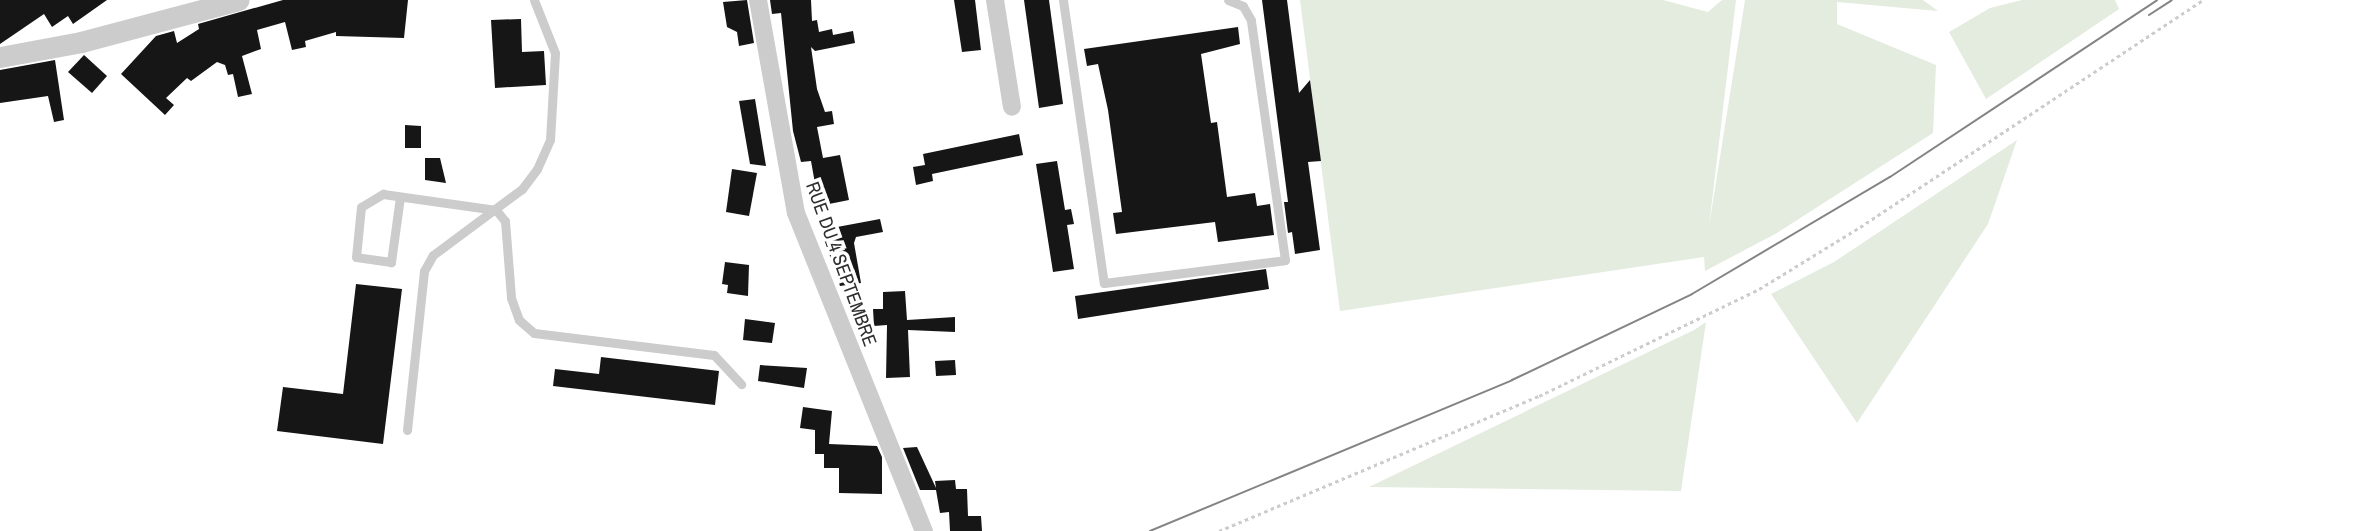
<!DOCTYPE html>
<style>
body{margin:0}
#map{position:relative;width:2360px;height:531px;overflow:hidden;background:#fff;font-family:"Archivo Narrow",sans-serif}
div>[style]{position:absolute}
.green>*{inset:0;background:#e3ecde}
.building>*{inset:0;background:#161616}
.path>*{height:2.5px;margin-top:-1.25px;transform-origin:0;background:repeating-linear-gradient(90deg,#ccc 0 3.5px,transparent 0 7px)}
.service>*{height:9px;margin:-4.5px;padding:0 4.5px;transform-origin:4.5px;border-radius:4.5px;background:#ccc}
.minor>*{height:18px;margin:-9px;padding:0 9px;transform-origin:9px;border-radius:9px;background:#ccc}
.tertiary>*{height:21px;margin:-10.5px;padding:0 10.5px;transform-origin:10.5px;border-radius:10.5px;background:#ccc}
.tram>*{height:2px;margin:-1px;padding:0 1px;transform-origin:1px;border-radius:1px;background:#848484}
span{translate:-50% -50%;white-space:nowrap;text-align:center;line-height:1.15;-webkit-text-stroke:7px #fff;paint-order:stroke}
.street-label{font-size:19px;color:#2f2f2f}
</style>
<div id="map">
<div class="green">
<div style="clip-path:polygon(1300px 0,1663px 0,1708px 12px,1722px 0,1736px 0,1709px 226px,1745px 0,1923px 0,1938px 11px,1837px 2px,1837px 24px,1936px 65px,1933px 133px,1777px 233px,1705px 271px,1704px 257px,1340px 311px)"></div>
<div style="clip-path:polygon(2022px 0,2115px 0,2119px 9px,1986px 99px,1949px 32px,1990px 8px)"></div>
<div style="clip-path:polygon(2017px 140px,1988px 224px,1857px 423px,1771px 294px,1834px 262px)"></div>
<div style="clip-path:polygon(1706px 322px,1681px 491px,1369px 487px,1694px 330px)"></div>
</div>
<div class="building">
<div style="clip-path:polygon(0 0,107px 0,73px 24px,68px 16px,52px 27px,44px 14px,0 44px)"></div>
<div style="clip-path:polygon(283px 0,408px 0,404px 38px,336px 36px,336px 32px,305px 41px,306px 47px,292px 50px,285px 22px,257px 30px,261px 49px,242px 56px,252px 94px,238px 97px,233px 74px,228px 75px,225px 65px,217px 62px,191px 81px,187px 78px,166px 98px,174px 105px,165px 115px,121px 74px,156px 36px,174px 31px,177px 43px,199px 29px,198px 24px)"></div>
<div style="clip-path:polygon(747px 0,754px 43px,739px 46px,737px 32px,727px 27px,723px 2px)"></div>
<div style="clip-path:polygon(770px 0,811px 0,812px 21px,817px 20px,819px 32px,832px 29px,833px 35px,853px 31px,855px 43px,815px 51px,811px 47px,817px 89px,825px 112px,832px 111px,834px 124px,817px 127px,823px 158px,840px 155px,849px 200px,819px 206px,811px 161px,801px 162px,793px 131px,781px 13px,772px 14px)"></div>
<div style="clip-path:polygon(954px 0,975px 0,981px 50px,962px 52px)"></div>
<div style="clip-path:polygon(1024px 0,1049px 0,1063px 104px,1039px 108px)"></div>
<div style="clip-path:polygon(1262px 0,1287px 0,1299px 93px,1310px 80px,1321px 161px,1308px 162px,1320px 250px,1295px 254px,1292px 232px,1288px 233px,1284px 202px,1288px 202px)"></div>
<div style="clip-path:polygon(521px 19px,522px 52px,544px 51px,546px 85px,495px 88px,491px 20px)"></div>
<div style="clip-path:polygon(1238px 27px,1240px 44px,1201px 54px,1211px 123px,1217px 122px,1227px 197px,1255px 193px,1257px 206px,1270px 204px,1274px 235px,1218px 242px,1215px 222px,1116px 234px,1113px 213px,1122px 212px,1108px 110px,1098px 64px,1087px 66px,1084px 49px)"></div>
<div style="clip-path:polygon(84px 55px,107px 76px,92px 93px,68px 72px)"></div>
<div style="clip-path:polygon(55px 60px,64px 120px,54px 122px,48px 96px,0 103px,0 70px)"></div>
<div style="clip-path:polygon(755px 99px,763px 148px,766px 166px,750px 164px,739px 101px)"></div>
<div style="clip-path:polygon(405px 125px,421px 126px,421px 148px,405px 148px)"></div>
<div style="clip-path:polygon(1019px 134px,1023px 155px,932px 174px,933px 181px,916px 185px,913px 167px,925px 165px,923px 154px)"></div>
<div style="clip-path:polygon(425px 158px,440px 158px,446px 183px,425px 180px)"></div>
<div style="clip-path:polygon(1057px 161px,1065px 210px,1071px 209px,1074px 224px,1067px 225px,1074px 269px,1053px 272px,1036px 164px)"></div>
<div style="clip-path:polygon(732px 169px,757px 173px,749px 216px,726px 212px)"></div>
<div style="clip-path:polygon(880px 219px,883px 232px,856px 237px,854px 243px,861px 283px,840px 286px,821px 230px)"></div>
<div style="clip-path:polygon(725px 262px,749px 265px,748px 296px,727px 293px,728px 285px,722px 284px)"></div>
<div style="clip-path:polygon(1266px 269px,1269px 289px,1078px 319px,1075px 296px)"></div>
<div style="clip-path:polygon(356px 284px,402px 289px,383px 444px,277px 431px,283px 387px,343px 394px)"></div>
<div style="clip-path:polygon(905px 291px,907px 320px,955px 317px,955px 332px,908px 330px,910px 377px,886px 378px,887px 325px,874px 326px,873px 309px,883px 309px,883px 292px)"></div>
<div style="clip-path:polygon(745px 319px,775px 323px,772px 343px,743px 340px)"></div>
<div style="clip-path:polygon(601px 357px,719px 371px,715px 405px,553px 386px,555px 369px,599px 374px)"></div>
<div style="clip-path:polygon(955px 360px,956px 375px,936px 376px,935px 361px)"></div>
<div style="clip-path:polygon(760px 365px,807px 368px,804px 388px,758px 381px)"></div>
<div style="clip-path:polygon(803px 407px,832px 411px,829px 444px,877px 446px,882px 457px,882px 494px,839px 493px,839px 468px,824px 468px,824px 454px,815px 454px,815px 430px,800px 428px)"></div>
<div style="clip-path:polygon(917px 447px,936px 488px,935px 481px,955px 480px,956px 489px,967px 489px,968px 516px,981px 516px,982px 531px,950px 531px,949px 512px,940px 513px,936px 490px,920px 490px,903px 448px)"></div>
</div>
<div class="path">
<div style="left:1219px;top:531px;width:347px;rotate:-22.9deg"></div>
<div style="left:1539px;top:396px;width:245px;rotate:-25.9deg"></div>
<div style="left:1759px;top:289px;width:119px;rotate:-31.5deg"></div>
<div style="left:1860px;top:227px;width:411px;rotate:-33.5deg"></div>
</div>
<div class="service">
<div style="left:1063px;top:0;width:286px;rotate:81.8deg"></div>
<div style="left:1104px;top:283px;width:182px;rotate:-7.2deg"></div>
<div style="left:1285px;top:260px;width:242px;rotate:-98.1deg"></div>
<div style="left:1251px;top:20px;width:16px;rotate:-120deg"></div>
<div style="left:1243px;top:6px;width:16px;rotate:-158deg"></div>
<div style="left:400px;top:197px;width:66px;rotate:97.9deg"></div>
<div style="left:391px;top:262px;width:35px;rotate:-172deg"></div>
<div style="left:356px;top:257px;width:50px;rotate:-84.3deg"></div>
<div style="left:361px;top:207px;width:26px;rotate:-31deg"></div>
<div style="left:383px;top:194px;width:114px;rotate:8.1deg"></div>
<div style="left:496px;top:210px;width:14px;rotate:51deg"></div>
<div style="left:505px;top:221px;width:77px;rotate:85.5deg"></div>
<div style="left:511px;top:298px;width:23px;rotate:70deg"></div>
<div style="left:519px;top:320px;width:20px;rotate:41deg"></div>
<div style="left:534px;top:333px;width:181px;rotate:7deg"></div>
<div style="left:714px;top:355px;width:40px;rotate:47deg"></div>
<div style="left:407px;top:430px;width:160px;rotate:-83.9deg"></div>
<div style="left:424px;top:271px;width:18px;rotate:-61deg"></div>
<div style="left:433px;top:255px;width:111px;rotate:-36.6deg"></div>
<div style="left:522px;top:189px;width:25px;rotate:-53deg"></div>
<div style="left:537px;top:169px;width:32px;rotate:-66deg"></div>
<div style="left:550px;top:140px;width:87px;rotate:-86.7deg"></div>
<div style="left:555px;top:53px;width:57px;rotate:-111.6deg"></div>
</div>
<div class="minor">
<div style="left:758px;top:0;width:216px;rotate:79.9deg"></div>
<div style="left:796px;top:213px;width:343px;rotate:68.1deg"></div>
<div style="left:995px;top:0;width:108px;rotate:81deg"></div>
</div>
<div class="tertiary">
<div style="left:0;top:57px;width:82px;rotate:-10.5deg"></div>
<div style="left:81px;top:42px;width:163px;rotate:-14.9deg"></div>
</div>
<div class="tram">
<div style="left:2149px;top:15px;width:27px;rotate:-33deg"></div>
<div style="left:1150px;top:531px;width:392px;rotate:-22.6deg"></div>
<div style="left:1512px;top:380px;width:199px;rotate:-25.5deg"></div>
<div style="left:1692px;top:294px;width:230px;rotate:-30.6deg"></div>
<div style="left:1890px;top:177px;width:320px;rotate:-33.5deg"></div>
</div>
<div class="street-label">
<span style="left:841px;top:264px;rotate:70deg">RUE DU 4 SEPTEMBRE</span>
</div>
</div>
